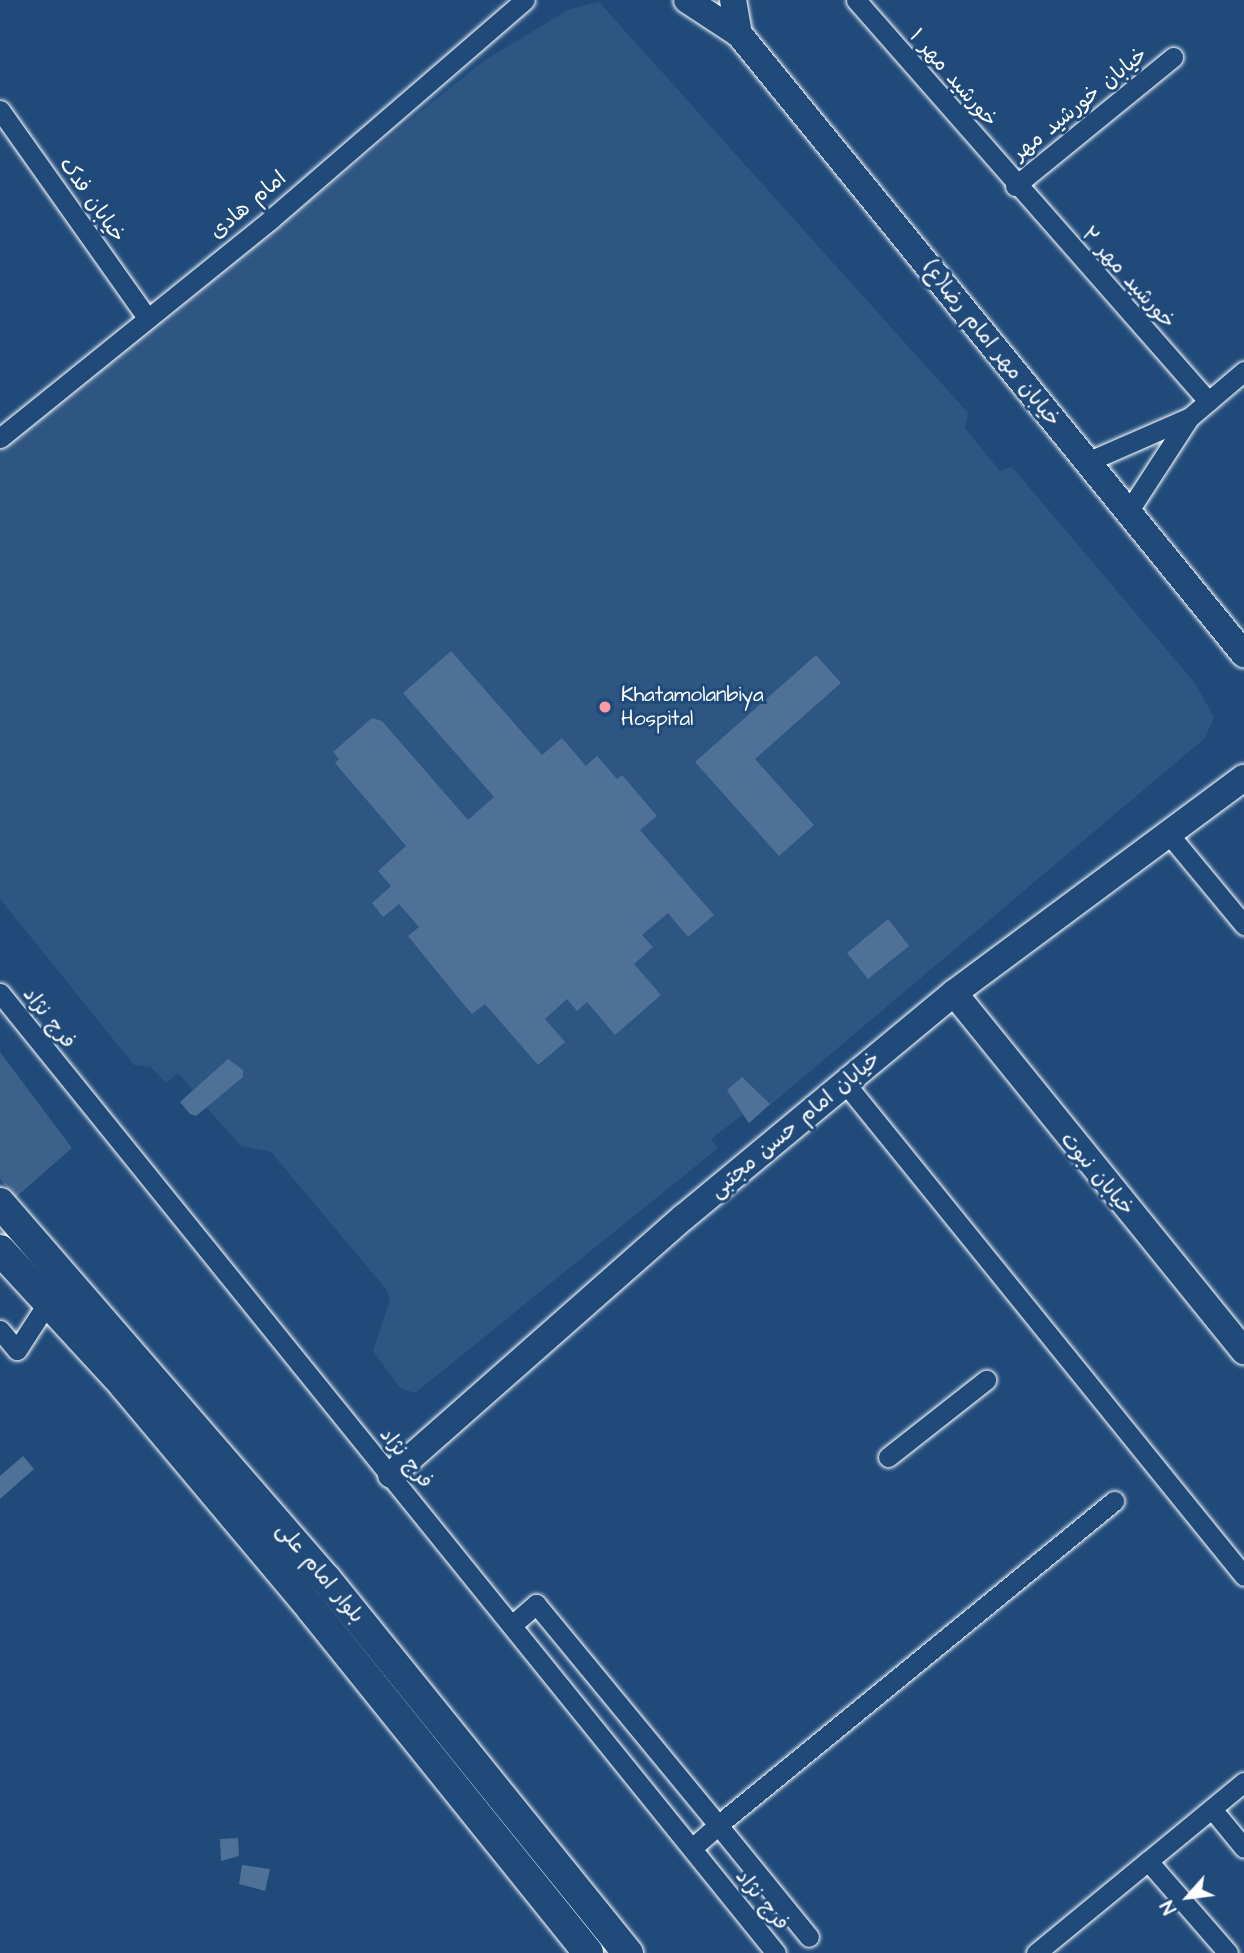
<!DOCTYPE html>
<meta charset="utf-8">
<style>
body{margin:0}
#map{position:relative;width:1244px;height:1953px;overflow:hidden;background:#1f4a7a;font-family:"Architects Daughter","Playpen Sans Arabic",sans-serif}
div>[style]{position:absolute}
.built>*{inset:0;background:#2e5683}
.green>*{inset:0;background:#3c618b}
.building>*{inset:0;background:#507197}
.roads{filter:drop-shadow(0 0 2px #fff) drop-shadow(0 0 2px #fff)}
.street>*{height:19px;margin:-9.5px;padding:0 9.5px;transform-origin:9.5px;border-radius:9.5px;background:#1f4a7a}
.secondary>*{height:26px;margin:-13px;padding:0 13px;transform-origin:13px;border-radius:13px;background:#1f4a7a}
.primary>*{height:30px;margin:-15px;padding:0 15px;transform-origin:15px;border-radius:15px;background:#1f4a7a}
.dots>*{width:19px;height:19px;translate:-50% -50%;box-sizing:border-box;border:4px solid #1f4a7a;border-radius:50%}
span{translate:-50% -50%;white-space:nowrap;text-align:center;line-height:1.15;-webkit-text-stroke:6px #1f4a7a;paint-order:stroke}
.street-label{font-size:21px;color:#fff}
.poi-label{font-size:21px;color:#fff}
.left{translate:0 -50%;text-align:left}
.north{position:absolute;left:1153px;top:1862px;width:70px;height:70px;-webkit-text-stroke:5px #1f4a7a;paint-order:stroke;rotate:242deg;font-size:19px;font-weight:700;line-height:28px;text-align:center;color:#fff}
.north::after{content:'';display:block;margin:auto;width:24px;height:32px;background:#fff;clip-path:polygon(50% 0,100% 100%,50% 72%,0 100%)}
</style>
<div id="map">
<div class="built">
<div style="clip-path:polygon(599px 2px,968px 413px,965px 428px,1000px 471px,1012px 467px,1194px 682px,1214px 717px,1205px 738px,749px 1123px,742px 1115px,711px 1139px,718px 1148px,415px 1393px,400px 1388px,373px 1351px,390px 1300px,386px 1289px,271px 1152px,241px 1146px,207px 1108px,190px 1114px,182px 1100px,193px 1090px,178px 1073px,166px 1083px,151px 1067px,134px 1065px,0 899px,0 450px,485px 60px,570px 9px)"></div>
</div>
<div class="green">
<div style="clip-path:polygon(0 1052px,72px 1148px,15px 1198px,0 1179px)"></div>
</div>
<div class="building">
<div style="clip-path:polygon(451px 651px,542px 755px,562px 738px,586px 766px,597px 756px,617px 779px,622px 775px,657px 816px,640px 830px,714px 915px,688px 937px,668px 913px,642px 935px,653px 947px,634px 964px,661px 995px,615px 1035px,587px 1002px,577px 1011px,567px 999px,545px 1019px,565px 1042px,538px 1065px,485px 1004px,472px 1014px,460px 1000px,408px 936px,419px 927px,399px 904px,383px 917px,372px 903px,391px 886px,378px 871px,406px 846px,335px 763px,339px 759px,333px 752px,372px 718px,382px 721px,468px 820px,494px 797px,403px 693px)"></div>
<div style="clip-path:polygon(816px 655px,841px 683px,755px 759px,814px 825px,779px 856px,695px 762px)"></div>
<div style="clip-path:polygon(888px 919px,909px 946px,868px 979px,847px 953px)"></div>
<div style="clip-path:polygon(228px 1059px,243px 1070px,243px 1077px,196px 1116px,190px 1114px,180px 1102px)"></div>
<div style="clip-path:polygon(742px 1077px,770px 1104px,749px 1123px,727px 1090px)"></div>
<div style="clip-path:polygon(23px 1456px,34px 1469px,0 1499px,0 1476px)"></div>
<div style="clip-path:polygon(238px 1838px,239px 1856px,221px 1861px,220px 1839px)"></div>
<div style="clip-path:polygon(242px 1865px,270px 1869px,265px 1891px,239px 1884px)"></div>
</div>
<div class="roads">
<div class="street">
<div style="left:856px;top:0;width:534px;rotate:48.72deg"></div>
<div style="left:0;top:110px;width:252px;rotate:54.7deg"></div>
<div style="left:1015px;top:186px;width:204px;rotate:-39.2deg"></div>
<div style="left:0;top:438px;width:348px;rotate:-38.9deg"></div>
<div style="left:271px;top:219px;width:335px;rotate:-40.8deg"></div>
<div style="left:1087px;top:462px;width:112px;rotate:-23.6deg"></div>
<div style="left:1190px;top:417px;width:71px;rotate:-40.4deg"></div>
<div style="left:1128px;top:512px;width:112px;rotate:-57deg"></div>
<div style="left:1167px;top:832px;width:121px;rotate:50.4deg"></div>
<div style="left:0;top:993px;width:1234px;rotate:51.05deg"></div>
<div style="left:845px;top:1083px;width:634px;rotate:51.02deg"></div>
<div style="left:0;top:1330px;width:26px;rotate:50deg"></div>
<div style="left:17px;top:1350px;width:57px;rotate:-57.1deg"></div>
<div style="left:888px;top:1457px;width:125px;rotate:-38.2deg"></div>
<div style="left:512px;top:1625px;width:32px;rotate:-41deg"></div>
<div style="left:536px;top:1604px;width:286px;rotate:50.5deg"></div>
<div style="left:718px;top:1825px;width:512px;rotate:-39.29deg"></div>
<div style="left:1212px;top:1809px;width:50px;rotate:50.6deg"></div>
<div style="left:692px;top:1848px;width:35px;rotate:-41deg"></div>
<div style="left:718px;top:1825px;width:144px;rotate:50.9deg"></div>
<div style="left:1148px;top:1861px;width:124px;rotate:-39.5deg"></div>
<div style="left:1036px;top:1953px;width:145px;rotate:-39.4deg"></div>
<div style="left:1148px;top:1861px;width:122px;rotate:49deg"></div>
</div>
<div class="secondary">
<div style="left:687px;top:0;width:62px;rotate:33.2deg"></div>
<div style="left:739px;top:34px;width:800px;rotate:50.84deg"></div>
<div style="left:733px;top:0;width:35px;rotate:80deg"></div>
<div style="left:954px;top:993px;width:461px;rotate:51deg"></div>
<div style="left:391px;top:1475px;width:390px;rotate:-41.4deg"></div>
<div style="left:684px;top:1217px;width:351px;rotate:-39.7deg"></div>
<div style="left:954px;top:993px;width:361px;rotate:-36.6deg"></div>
</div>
<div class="primary">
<div style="left:0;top:1203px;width:498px;rotate:49.1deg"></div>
<div style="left:326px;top:1579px;width:481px;rotate:51.1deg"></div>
<div style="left:0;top:1250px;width:183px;rotate:47.4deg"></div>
<div style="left:124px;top:1385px;width:291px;rotate:50deg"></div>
<div style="left:311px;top:1608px;width:442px;rotate:51.2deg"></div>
</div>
</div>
<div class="dots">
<div style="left:605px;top:707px;background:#ff9aa2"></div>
</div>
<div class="street-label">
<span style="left:953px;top:78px;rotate:49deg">خورشید مهر ۱</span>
<span style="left:1080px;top:104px;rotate:-39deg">خیابان خورشید مهر</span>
<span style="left:92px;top:200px;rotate:55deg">خیابان فدک</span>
<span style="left:248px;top:205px;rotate:-40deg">امام هادی</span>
<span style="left:1128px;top:278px;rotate:48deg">خورشید مهر ۲</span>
<span style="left:991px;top:344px;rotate:51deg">خیابان مهر امام رضا(ع)</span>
<span style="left:49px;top:1018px;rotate:52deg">فرج نژاد</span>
<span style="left:795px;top:1125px;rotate:-40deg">خیابان امام حسن مجتبی</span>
<span style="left:1097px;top:1174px;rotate:50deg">خیابان نبوت</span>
<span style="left:406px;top:1458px;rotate:51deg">فرج نژاد</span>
<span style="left:320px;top:1573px;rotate:50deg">بلوار امام علی</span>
<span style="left:762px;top:1900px;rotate:51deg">فرج نژاد</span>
</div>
<div class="poi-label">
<span class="left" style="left:621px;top:707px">Khatamolanbiya<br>Hospital</span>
</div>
<div class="north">N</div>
</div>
